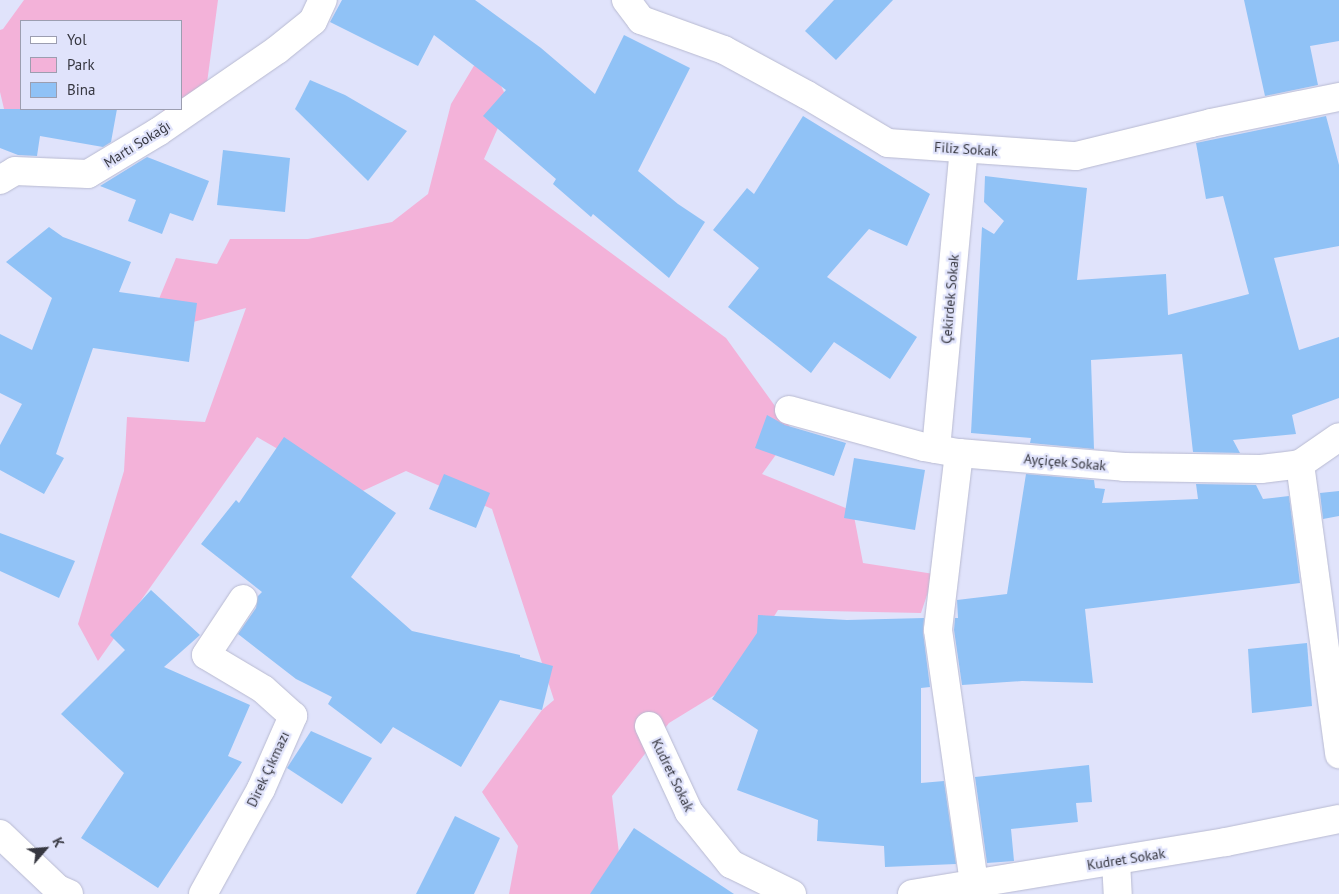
<!DOCTYPE html>
<meta charset="utf-8">
<style>
body{margin:0}
#map{position:relative;width:1339px;height:894px;overflow:hidden;background:#e0e3fb;font-family:"PT Sans",sans-serif}
div>[style]{position:absolute}
.green>*{inset:0;background:#f3b2d9}
.building>*{inset:0;background:#90c2f6}
.roads{filter:drop-shadow(0 0 1px #b8bad1) drop-shadow(0 0 1px #b8bad1)}
.street>*{height:28px;margin:-14px;padding:0 14px;transform-origin:14px;border-radius:14px;background:#fff}
span{translate:-50% -50%;white-space:nowrap;text-align:center;line-height:1.15;-webkit-text-stroke:4.5px #e0e3fb;paint-order:stroke}
.street-label{font-size:14px;color:#363740}
.legend{position:absolute;left:20px;top:20px;width:162px;height:90px;box-sizing:border-box;background:#e0e3fb;border:1px solid #9c9eb0;margin:0;padding:6px 9px;list-style:none;font-size:15px;color:#363740}
.legend li{display:flex;align-items:center;gap:10px;height:25px}
.legend b{width:25px;border:1px solid #9c9eb0}
.north{position:absolute;left:20px;top:824px;width:50px;height:50px;-webkit-text-stroke:4px #e0e3fb;paint-order:stroke;rotate:63deg;font-size:14px;font-weight:700;line-height:20px;text-align:center;color:#363740}
.north::after{content:'';display:block;margin:auto;width:18px;height:22px;background:#363740;clip-path:polygon(50% 0,100% 100%,50% 72%,0 100%)}
</style>
<div id="map">
<div class="green">
<div style="clip-path:polygon(24px 0,218px 0,205px 98px,169px 142px,163px 109px,181px 109px,181px 21px,21px 21px,21px 109px,105px 109px,5px 113px,0 92px,0 30px,3px 29px)"></div>
<div style="clip-path:polygon(484px 49px,509px 103px,484px 159px,726px 338px,793px 431px,762px 474px,853px 511px,863px 563px,934px 574px,921px 613px,778px 610px,731px 685px,669px 723px,612px 796px,624px 894px,509px 894px,518px 846px,482px 792px,542px 710px,554px 700px,492px 509px,406px 471px,356px 494px,257px 437px,98px 661px,78px 624px,124px 471px,127px 417px,205px 422px,246px 308px,144px 335px,176px 258px,217px 264px,230px 239px,308px 239px,392px 222px,428px 194px,451px 104px)"></div>
</div>
<div class="building">
<div style="clip-path:polygon(342px 0,475px 0,541px 48px,595px 94px,624px 35px,690px 68px,638px 171px,678px 204px,705px 222px,669px 278px,593px 214px,591px 217px,553px 184px,556px 179px,483px 116px,506px 90px,434px 35px,418px 66px,330px 22px)"></div>
<div style="clip-path:polygon(834px 0,893px 0,836px 60px,805px 31px)"></div>
<div style="clip-path:polygon(1244px 0,1339px 0,1339px 41px,1310px 46px,1318px 85px,1265px 96px)"></div>
<div style="clip-path:polygon(310px 80px,345px 95px,407px 131px,368px 181px,295px 109px)"></div>
<div style="clip-path:polygon(0 109px,117px 109px,111px 142px,103px 147px,40px 136px,37px 156px,18px 155px,0 148px)"></div>
<div style="clip-path:polygon(803px 116px,930px 194px,907px 246px,869px 229px,827px 277px,917px 337px,890px 379px,834px 342px,811px 373px,728px 307px,759px 268px,713px 230px,747px 188px,754px 194px)"></div>
<div style="clip-path:polygon(1326px 116px,1339px 165px,1339px 246px,1274px 258px,1299px 350px,1339px 337px,1339px 398px,1292px 415px,1296px 434px,1233px 440px,1240px 453px,1193px 452px,1182px 354px,1091px 360px,1094px 449px,1030px 443px,1031px 438px,971px 433px,982px 227px,994px 234px,1004px 221px,984px 202px,985px 176px,1087px 188px,1077px 280px,1166px 274px,1168px 315px,1249px 294px,1223px 196px,1206px 199px,1196px 143px)"></div>
<div style="clip-path:polygon(223px 150px,290px 158px,285px 212px,217px 205px)"></div>
<div style="clip-path:polygon(147px 157px,209px 181px,193px 221px,170px 213px,162px 234px,128px 221px,136px 200px,100px 186px)"></div>
<div style="clip-path:polygon(49px 227px,63px 237px,131px 262px,119px 292px,197px 303px,189px 362px,93px 348px,56px 454px,64px 458px,44px 494px,0 470px,0 445px,22px 404px,0 393px,0 334px,32px 350px,52px 298px,6px 262px)"></div>
<div style="clip-path:polygon(767px 415px,785px 425px,846px 443px,834px 476px,755px 448px)"></div>
<div style="clip-path:polygon(284px 437px,396px 513px,351px 577px,412px 631px,520px 655px,520px 657px,553px 666px,542px 710px,500px 700px,461px 767px,393px 727px,381px 744px,328px 704px,332px 697px,296px 679px,238px 634px,256px 608px,258px 596px,262px 592px,201px 544px,236px 500px,239px 503px)"></div>
<div style="clip-path:polygon(854px 458px,925px 470px,915px 530px,844px 518px)"></div>
<div style="clip-path:polygon(444px 474px,490px 493px,476px 528px,429px 509px)"></div>
<div style="clip-path:polygon(1026px 474px,1094px 480px,1095px 488px,1105px 489px,1102px 503px,1198px 499px,1196px 484px,1256px 485px,1263px 499px,1289px 496px,1300px 583px,1085px 609px,1093px 683px,1022px 681px,962px 685px,954px 630px,955px 618px,958px 618px,957px 600px,1007px 594px)"></div>
<div style="clip-path:polygon(1339px 491px,1339px 516px,1323px 519px,1320px 493px)"></div>
<div style="clip-path:polygon(0 533px,75px 561px,59px 598px,0 571px)"></div>
<div style="clip-path:polygon(151px 590px,200px 635px,164px 667px,250px 705px,228px 756px,242px 762px,158px 888px,81px 838px,124px 773px,61px 714px,125px 650px,110px 635px)"></div>
<div style="clip-path:polygon(758px 615px,847px 620px,924px 618px,923px 632px,930px 687px,921px 688px,921px 783px,944px 781px,956px 864px,885px 867px,884px 846px,817px 841px,818px 820px,737px 790px,758px 730px,712px 699px,757px 633px)"></div>
<div style="clip-path:polygon(1307px 643px,1312px 706px,1252px 713px,1248px 649px)"></div>
<div style="clip-path:polygon(311px 731px,372px 758px,342px 804px,287px 768px)"></div>
<div style="clip-path:polygon(1089px 765px,1092px 802px,1076px 803px,1078px 822px,1011px 829px,1014px 861px,987px 863px,975px 777px)"></div>
<div style="clip-path:polygon(455px 816px,500px 838px,474px 894px,416px 894px)"></div>
<div style="clip-path:polygon(634px 828px,734px 894px,590px 894px)"></div>
</div>
<div class="roads">
<div class="street">
<div style="left:626px;top:0;width:25px;rotate:53deg"></div>
<div style="left:641px;top:20px;width:88px;rotate:19.9deg"></div>
<div style="left:724px;top:50px;width:94px;rotate:28.5deg"></div>
<div style="left:807px;top:95px;width:94px;rotate:30.7deg"></div>
<div style="left:888px;top:143px;width:188px;rotate:4deg"></div>
<div style="left:1076px;top:156px;width:139px;rotate:-13.7deg"></div>
<div style="left:1211px;top:123px;width:131px;rotate:-11.5deg"></div>
<div style="left:0;top:180px;width:17px;rotate:-31deg"></div>
<div style="left:15px;top:171px;width:73px;rotate:2.4deg"></div>
<div style="left:88px;top:174px;width:82px;rotate:-31deg"></div>
<div style="left:158px;top:132px;width:145px;rotate:-34.6deg"></div>
<div style="left:277px;top:50px;width:46px;rotate:-38.9deg"></div>
<div style="left:313px;top:21px;width:23px;rotate:-65deg"></div>
<div style="left:789px;top:410px;width:140px;rotate:15.3deg"></div>
<div style="left:924px;top:447px;width:36px;rotate:10deg"></div>
<div style="left:959px;top:453px;width:166px;rotate:4.8deg"></div>
<div style="left:1124px;top:467px;width:137px;rotate:0.8deg"></div>
<div style="left:1261px;top:469px;width:39px;rotate:-7deg"></div>
<div style="left:1300px;top:464px;width:47px;rotate:-34.7deg"></div>
<div style="left:936px;top:449px;width:301px;rotate:-84.7deg"></div>
<div style="left:959px;top:453px;width:178px;rotate:96.8deg"></div>
<div style="left:938px;top:630px;width:256px;rotate:81.9deg"></div>
<div style="left:1300px;top:464px;width:293px;rotate:82.3deg"></div>
<div style="left:649px;top:726px;width:95px;rotate:65.1deg"></div>
<div style="left:689px;top:812px;width:67px;rotate:51.1deg"></div>
<div style="left:731px;top:864px;width:68px;rotate:26.2deg"></div>
<div style="left:0;top:834px;width:80px;rotate:43.5deg"></div>
<div style="left:58px;top:889px;width:12px;rotate:24deg"></div>
<div style="left:1116px;top:861px;width:33px;rotate:87deg"></div>
<div style="left:203px;top:894px;width:120px;rotate:-61.1deg"></div>
<div style="left:261px;top:789px;width:80px;rotate:-66.3deg"></div>
<div style="left:293px;top:716px;width:40px;rotate:-138deg"></div>
<div style="left:263px;top:689px;width:66px;rotate:-149.2deg"></div>
<div style="left:206px;top:655px;width:67px;rotate:-56.5deg"></div>
<div style="left:912px;top:894px;width:318px;rotate:-9.4deg"></div>
<div style="left:1226px;top:842px;width:115px;rotate:-11.5deg"></div>
</div>
</div>
<div class="street-label">
<span style="left:137px;top:144px;rotate:-32deg">Martı Sokağı</span>
<span style="left:966px;top:149px;rotate:4deg">Filiz Sokak</span>
<span style="left:950px;top:299px;rotate:-85deg">Çekirdek Sokak</span>
<span style="left:1065px;top:462px;rotate:5deg">Ayçiçek Sokak</span>
<span style="left:268px;top:769px;rotate:-65deg">Direk Çıkmazı</span>
<span style="left:673px;top:775px;rotate:64deg">Kudret Sokak</span>
<span style="left:1126px;top:859px;rotate:-9deg">Kudret Sokak</span>
</div>
<ul class="legend">
<li><b style="height:6px;background:#fff"></b>Yol</li>
<li><b style="height:14px;background:#f3b2d9"></b>Park</li>
<li><b style="height:14px;background:#90c2f6"></b>Bina</li>
</ul>
<div class="north">K</div>
</div>
